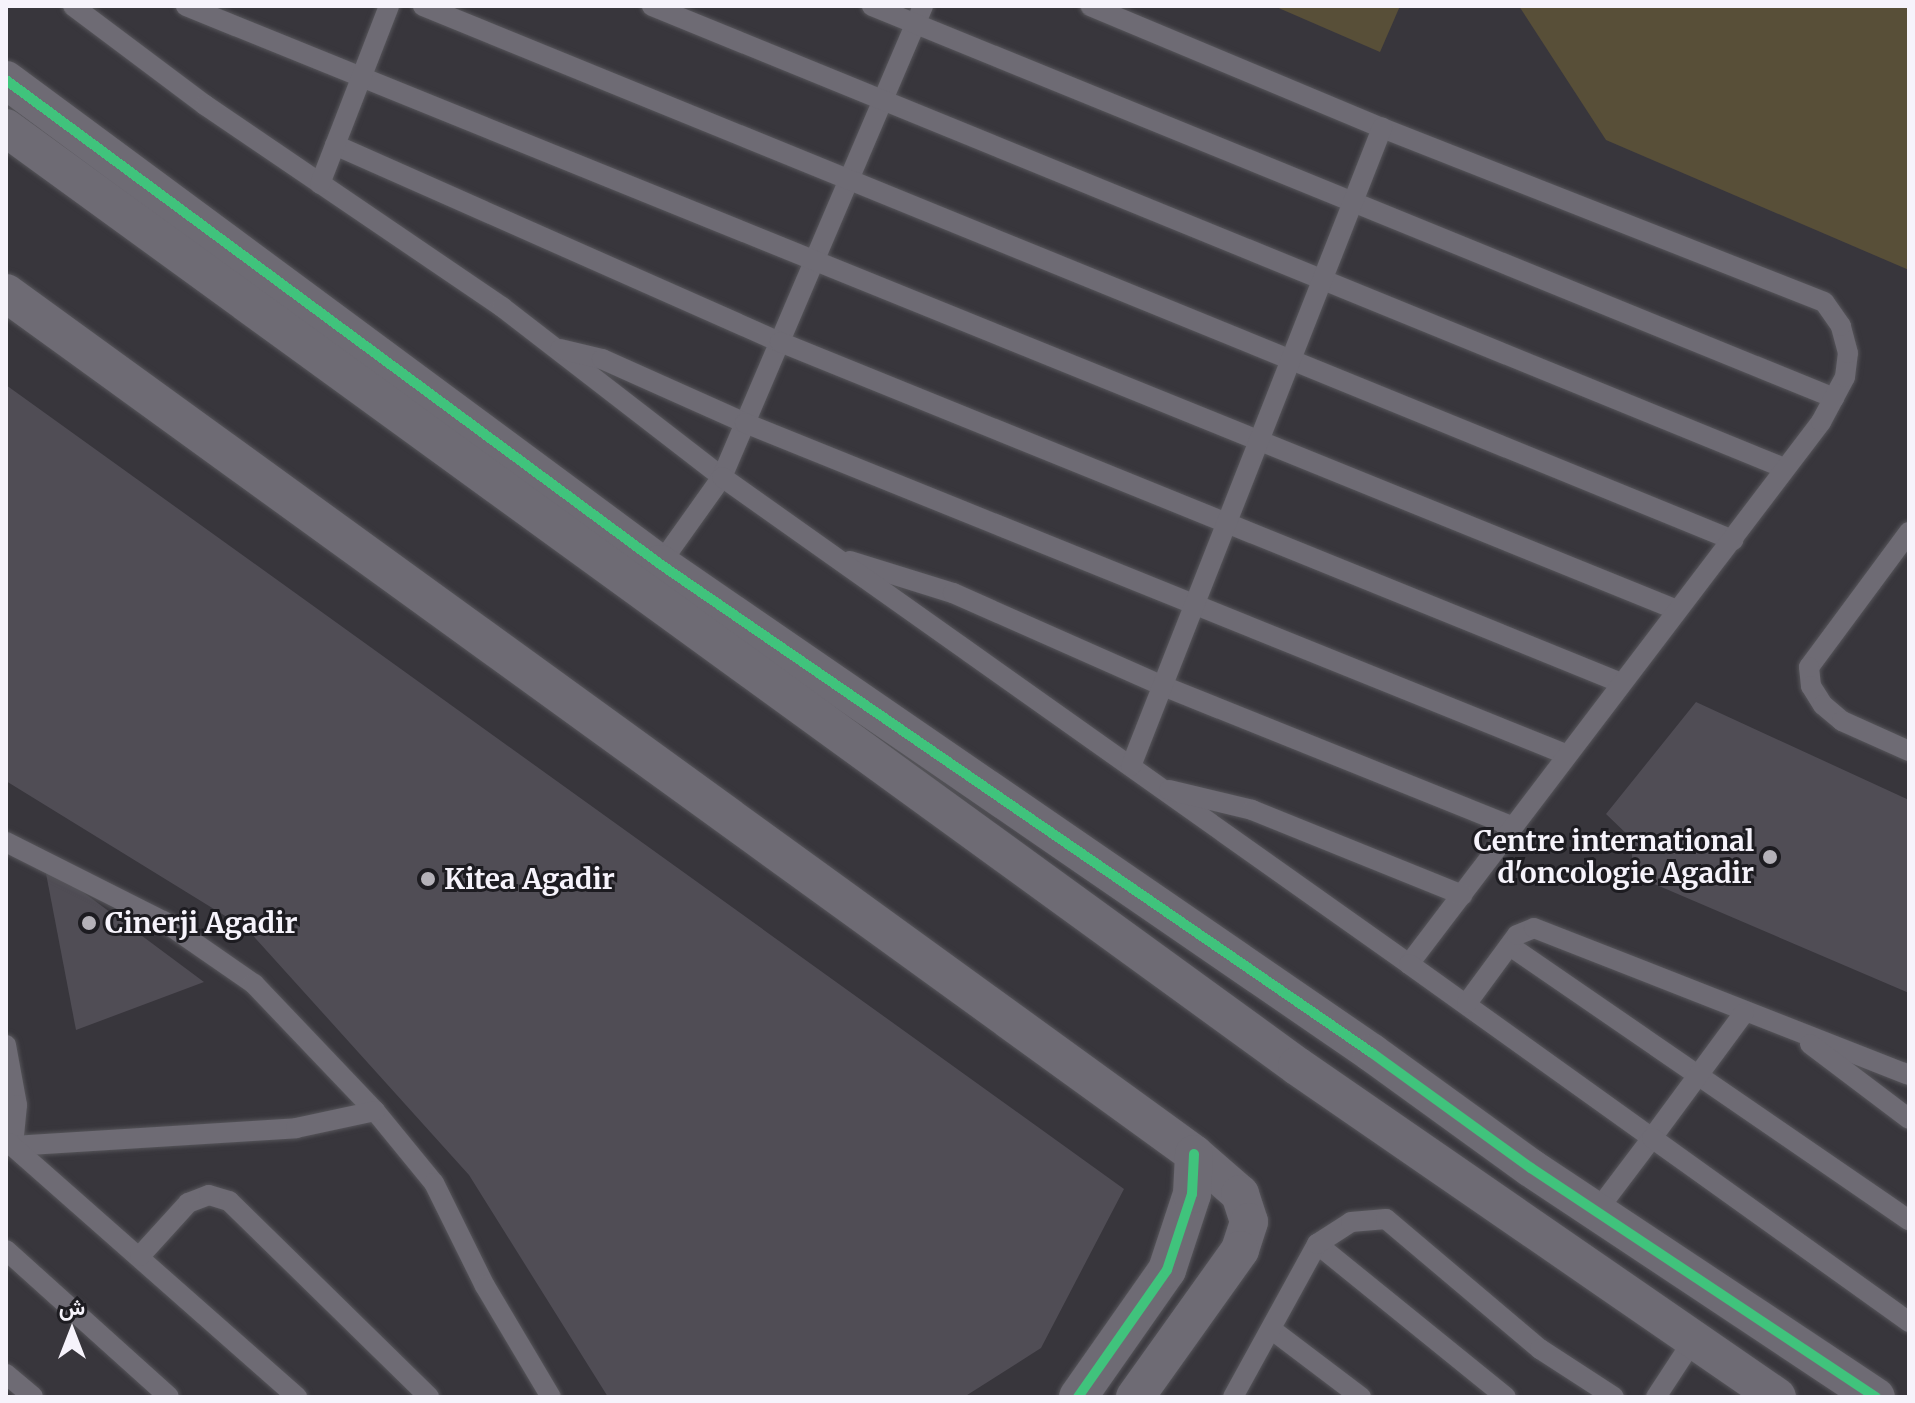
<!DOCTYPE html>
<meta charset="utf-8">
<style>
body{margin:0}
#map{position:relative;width:1915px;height:1403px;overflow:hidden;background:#38363c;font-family:Merriweather,Vazirmatn,serif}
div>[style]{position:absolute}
.green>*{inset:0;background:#584f38}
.building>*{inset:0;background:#504d55}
.roads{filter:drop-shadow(0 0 2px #56555a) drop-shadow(0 0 2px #56555a)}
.lane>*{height:20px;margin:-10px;padding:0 10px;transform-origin:10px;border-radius:10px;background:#6e6b74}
.street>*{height:38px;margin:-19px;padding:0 19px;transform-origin:19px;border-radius:19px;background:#6e6b74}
.cycleway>*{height:10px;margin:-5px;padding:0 5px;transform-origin:5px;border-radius:5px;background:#40c37c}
.dots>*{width:22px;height:22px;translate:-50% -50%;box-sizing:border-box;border:4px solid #1d1c21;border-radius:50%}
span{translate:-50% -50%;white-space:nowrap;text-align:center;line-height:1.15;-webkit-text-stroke:6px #1d1c21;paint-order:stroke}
.poi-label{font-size:28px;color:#f6f3fb;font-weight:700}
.right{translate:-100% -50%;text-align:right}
.left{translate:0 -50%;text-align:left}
.frame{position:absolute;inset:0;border:8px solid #f6f3fb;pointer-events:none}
.north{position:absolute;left:32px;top:1291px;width:80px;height:80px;-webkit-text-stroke:6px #1d1c21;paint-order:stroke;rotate:0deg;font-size:22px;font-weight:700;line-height:32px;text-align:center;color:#f6f3fb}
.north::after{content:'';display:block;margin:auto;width:28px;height:36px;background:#f6f3fb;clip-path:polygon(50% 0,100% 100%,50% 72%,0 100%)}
</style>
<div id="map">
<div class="green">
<div style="clip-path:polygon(1274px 6px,1400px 6px,1380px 52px)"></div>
<div style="clip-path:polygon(1519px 6px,1909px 6px,1909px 270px,1606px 140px)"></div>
</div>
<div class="building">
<div style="clip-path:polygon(6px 385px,1124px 1189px,1041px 1348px,964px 1397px,608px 1397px,469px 1175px,248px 930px,6px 781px)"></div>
<div style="clip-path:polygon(1696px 702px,1909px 800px,1909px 993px,1631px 874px,1633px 840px,1606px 814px)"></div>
<div style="clip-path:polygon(44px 863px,204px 982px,76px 1030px)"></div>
</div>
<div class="roads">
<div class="lane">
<div style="left:73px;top:6px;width:165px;rotate:36.9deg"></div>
<div style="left:205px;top:105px;width:359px;rotate:34.2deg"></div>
<div style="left:502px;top:307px;width:278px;rotate:37.7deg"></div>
<div style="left:722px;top:477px;width:512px;rotate:-66.89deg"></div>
<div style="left:186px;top:6px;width:1606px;rotate:22.05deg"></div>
<div style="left:423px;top:6px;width:1415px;rotate:22.18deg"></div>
<div style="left:652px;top:6px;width:1223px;rotate:22.2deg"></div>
<div style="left:872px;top:6px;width:1039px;rotate:22.17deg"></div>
<div style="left:335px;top:145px;width:487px;rotate:23.9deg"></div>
<div style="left:780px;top:342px;width:905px;rotate:22.06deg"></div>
<div style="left:320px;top:184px;width:191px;rotate:-68.8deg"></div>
<div style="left:560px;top:349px;width:43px;rotate:13.4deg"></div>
<div style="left:602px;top:359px;width:157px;rotate:24.1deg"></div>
<div style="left:745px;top:423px;width:884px;rotate:21.98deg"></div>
<div style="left:1909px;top:532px;width:168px;rotate:126.5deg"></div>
<div style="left:1809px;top:667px;width:19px;rotate:84deg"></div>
<div style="left:1811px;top:686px;width:22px;rotate:58deg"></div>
<div style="left:1823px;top:705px;width:25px;rotate:40deg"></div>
<div style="left:1842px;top:721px;width:73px;rotate:24.1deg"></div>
<div style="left:850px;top:561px;width:108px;rotate:17.3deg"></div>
<div style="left:953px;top:593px;width:230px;rotate:23.9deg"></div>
<div style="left:1163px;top:686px;width:376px;rotate:21.9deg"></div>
<div style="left:660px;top:564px;width:107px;rotate:-54.5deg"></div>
<div style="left:722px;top:477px;width:842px;rotate:35.33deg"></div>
<div style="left:1409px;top:964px;width:681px;rotate:-52.76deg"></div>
<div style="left:1821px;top:422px;width:51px;rotate:-61.9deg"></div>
<div style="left:1845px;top:377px;width:24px;rotate:-83deg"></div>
<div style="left:1848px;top:353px;width:28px;rotate:-105deg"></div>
<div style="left:1841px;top:326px;width:29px;rotate:-125deg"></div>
<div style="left:1824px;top:302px;width:475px;rotate:-158.5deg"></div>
<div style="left:1382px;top:128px;width:316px;rotate:-157.3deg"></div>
<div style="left:1131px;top:766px;width:686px;rotate:-68.52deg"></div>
<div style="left:1169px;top:790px;width:85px;rotate:13.5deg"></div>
<div style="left:1252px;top:810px;width:227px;rotate:22deg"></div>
<div style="left:6px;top:842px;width:176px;rotate:26.7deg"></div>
<div style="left:163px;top:921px;width:111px;rotate:34.7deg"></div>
<div style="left:254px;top:984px;width:175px;rotate:46.4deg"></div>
<div style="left:375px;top:1111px;width:93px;rotate:50.7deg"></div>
<div style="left:434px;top:1183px;width:115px;rotate:63.7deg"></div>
<div style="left:485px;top:1286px;width:129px;rotate:59.3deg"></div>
<div style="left:1510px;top:946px;width:484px;rotate:34.5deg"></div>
<div style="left:1409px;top:964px;width:299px;rotate:35.6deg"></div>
<div style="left:1652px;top:1138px;width:93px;rotate:127.1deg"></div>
<div style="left:1467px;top:1003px;width:84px;rotate:-53.7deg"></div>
<div style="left:1517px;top:935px;width:18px;rotate:-22deg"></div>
<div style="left:1534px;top:928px;width:403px;rotate:21.4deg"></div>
<div style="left:1744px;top:1013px;width:155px;rotate:126.4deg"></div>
<div style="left:1652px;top:1138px;width:316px;rotate:35.6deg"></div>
<div style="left:1810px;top:1044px;width:124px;rotate:37.1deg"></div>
<div style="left:6px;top:1045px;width:61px;rotate:79.6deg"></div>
<div style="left:17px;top:1105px;width:41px;rotate:95.6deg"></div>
<div style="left:13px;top:1146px;width:284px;rotate:-3.6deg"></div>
<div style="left:296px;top:1128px;width:81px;rotate:-12.1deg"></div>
<div style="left:9px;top:1143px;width:384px;rotate:41.4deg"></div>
<div style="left:1317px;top:1244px;width:243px;rotate:39deg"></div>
<div style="left:6px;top:1250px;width:219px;rotate:42deg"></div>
<div style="left:140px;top:1256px;width:72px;rotate:-47.8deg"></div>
<div style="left:188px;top:1203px;width:22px;rotate:-21deg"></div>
<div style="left:209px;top:1195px;width:21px;rotate:17deg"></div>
<div style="left:229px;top:1201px;width:280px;rotate:44.4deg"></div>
<div style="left:1271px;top:1329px;width:113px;rotate:37.1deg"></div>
<div style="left:6px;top:1374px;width:35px;rotate:40deg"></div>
<div style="left:1233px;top:1397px;width:175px;rotate:-61.2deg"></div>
<div style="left:1317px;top:1244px;width:40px;rotate:-32.9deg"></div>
<div style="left:1351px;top:1222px;width:35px;rotate:-5deg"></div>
<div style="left:1386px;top:1219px;width:202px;rotate:40.2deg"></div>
<div style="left:1540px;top:1349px;width:88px;rotate:33deg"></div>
<div style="left:1656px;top:1397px;width:69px;rotate:-56.8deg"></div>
</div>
<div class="street">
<div style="left:6px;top:80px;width:814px;rotate:36.5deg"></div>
<div style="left:660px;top:564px;width:864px;rotate:34.48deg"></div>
<div style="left:1372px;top:1053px;width:196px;rotate:35.9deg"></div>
<div style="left:1531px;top:1168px;width:414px;rotate:33.6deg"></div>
<div style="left:6px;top:128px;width:1596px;rotate:36deg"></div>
<div style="left:1297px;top:1066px;width:583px;rotate:34.59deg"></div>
<div style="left:6px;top:293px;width:1467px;rotate:35.93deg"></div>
<div style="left:1194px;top:1154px;width:61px;rotate:41deg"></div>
<div style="left:1240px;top:1194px;width:29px;rotate:72deg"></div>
<div style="left:1249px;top:1222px;width:29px;rotate:108deg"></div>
<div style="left:1240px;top:1250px;width:181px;rotate:125.5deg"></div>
<div style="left:1078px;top:1397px;width:155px;rotate:-55deg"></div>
<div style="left:1167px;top:1270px;width:80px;rotate:-71.8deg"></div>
<div style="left:1192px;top:1194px;width:40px;rotate:-87.1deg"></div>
</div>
</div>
<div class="cycleway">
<div style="left:6px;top:80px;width:814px;rotate:36.5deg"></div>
<div style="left:660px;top:564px;width:864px;rotate:34.48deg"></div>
<div style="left:1372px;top:1053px;width:196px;rotate:35.9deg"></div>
<div style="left:1531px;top:1168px;width:414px;rotate:33.6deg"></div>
<div style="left:1078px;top:1397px;width:155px;rotate:-55deg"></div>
<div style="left:1167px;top:1270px;width:80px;rotate:-71.8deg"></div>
<div style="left:1192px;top:1194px;width:40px;rotate:-87.1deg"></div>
</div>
<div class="dots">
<div style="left:1770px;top:857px;background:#b4b1b8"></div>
<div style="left:428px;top:879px;background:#b4b1b8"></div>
<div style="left:89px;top:923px;background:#b4b1b8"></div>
</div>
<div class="poi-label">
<span class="right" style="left:1754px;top:857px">Centre international<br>d'oncologie Agadir</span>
<span class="left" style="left:444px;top:879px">Kitea Agadir</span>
<span class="left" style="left:105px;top:923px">Cinerji Agadir</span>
</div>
<div class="frame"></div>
<div class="north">ش</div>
</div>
